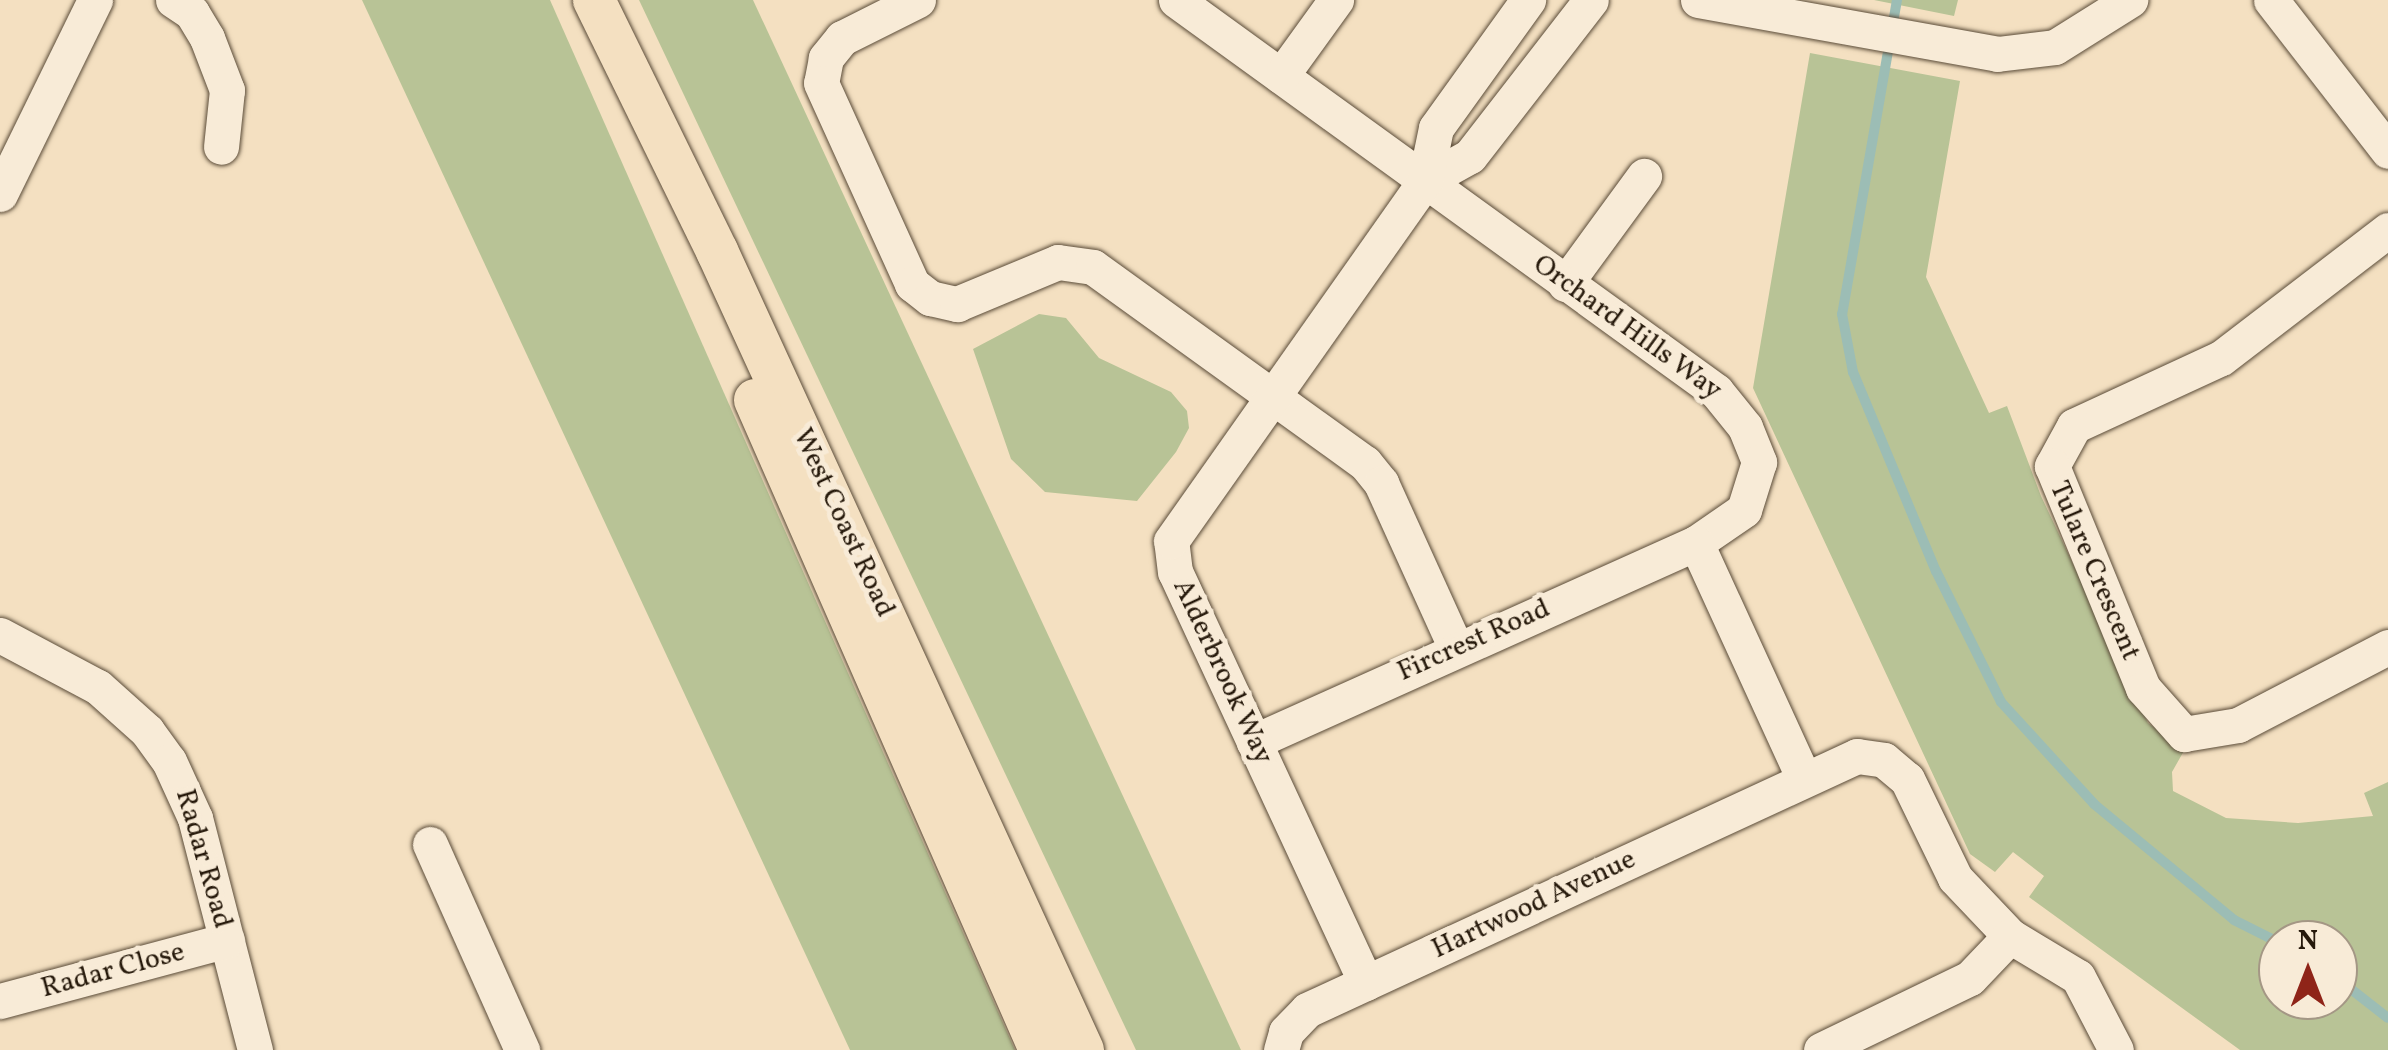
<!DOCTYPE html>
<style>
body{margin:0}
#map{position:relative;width:2388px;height:1050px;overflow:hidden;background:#f4e0c1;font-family:Vollkorn,serif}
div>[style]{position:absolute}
.green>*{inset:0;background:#b8c396}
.stream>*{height:10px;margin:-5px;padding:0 5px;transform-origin:5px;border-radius:5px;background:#9cbdb5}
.roads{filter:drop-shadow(0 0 2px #5a4b38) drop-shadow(0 0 2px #5a4b38)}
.minor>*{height:35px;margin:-17.5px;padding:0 17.5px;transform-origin:17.5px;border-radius:17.5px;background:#f8ebd7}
.major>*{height:42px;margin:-21px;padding:0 21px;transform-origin:21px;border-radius:21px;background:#f4e0c1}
span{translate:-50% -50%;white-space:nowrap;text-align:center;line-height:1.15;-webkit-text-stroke:10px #f8ebd7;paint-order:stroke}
.street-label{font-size:28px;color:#26190b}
.north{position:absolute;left:2258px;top:920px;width:100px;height:100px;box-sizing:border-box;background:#f8ebd7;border:2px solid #a49785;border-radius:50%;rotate:0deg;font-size:28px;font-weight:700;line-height:40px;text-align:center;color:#26190b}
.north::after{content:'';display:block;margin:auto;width:35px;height:45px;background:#8f2418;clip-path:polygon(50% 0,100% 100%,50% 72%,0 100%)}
</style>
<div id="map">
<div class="green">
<div style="clip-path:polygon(362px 0,550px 0,1015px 1050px,850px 1050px)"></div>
<div style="clip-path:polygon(639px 0,753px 0,1241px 1050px,1136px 1050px)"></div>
<div style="clip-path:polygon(1874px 0,1958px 0,1954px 16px)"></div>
<div style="clip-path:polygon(evenodd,1810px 53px,1960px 81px,1926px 277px,1989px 413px,2007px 406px,2041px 496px,2148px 723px,2185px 749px,2172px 772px,2173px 791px,2226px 818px,2298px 823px,2373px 816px,2364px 793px,2388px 782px,2388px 1050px,2240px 1050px,2029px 897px,2044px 876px,2013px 852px,1995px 872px,1970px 854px,1753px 388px,1810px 53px,2278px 940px,2338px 940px,2338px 1000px,2278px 1000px,2278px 940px)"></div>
<div style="clip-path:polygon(1039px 314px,1066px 318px,1099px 358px,1171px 392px,1187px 411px,1189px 428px,1176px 452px,1137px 501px,1045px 492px,1011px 459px,973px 349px)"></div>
</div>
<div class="stream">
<div style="left:1897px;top:0;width:319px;rotate:99.9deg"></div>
<div style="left:1842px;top:314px;width:59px;rotate:79.3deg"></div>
<div style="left:1853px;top:372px;width:216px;rotate:67.4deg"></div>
<div style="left:1936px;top:571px;width:146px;rotate:63.6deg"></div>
<div style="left:2001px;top:702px;width:138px;rotate:47.6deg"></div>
<div style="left:2094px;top:804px;width:182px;rotate:39.6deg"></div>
<div style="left:2234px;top:920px;width:49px;rotate:26.6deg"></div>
<div style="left:2338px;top:979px;width:63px;rotate:38deg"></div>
</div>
<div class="roads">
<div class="minor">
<div style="left:173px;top:0;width:23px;rotate:34deg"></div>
<div style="left:192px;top:13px;width:29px;rotate:59deg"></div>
<div style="left:207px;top:38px;width:56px;rotate:69deg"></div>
<div style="left:227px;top:90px;width:57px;rotate:96deg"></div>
<div style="left:918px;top:0;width:85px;rotate:153.4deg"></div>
<div style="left:842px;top:38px;width:26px;rotate:129deg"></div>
<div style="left:826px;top:58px;width:25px;rotate:101deg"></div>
<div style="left:821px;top:83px;width:221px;rotate:65.6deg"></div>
<div style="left:912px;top:284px;width:23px;rotate:38deg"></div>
<div style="left:930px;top:298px;width:28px;rotate:13deg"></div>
<div style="left:957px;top:304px;width:109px;rotate:-22.6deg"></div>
<div style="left:1058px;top:262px;width:35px;rotate:8deg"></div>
<div style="left:1093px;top:267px;width:335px;rotate:35.8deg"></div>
<div style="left:1365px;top:463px;width:26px;rotate:51deg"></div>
<div style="left:1381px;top:483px;width:181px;rotate:65.6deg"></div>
<div style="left:1176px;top:0;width:667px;rotate:35.91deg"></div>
<div style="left:1716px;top:391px;width:46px;rotate:51.1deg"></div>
<div style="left:1745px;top:427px;width:38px;rotate:68deg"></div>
<div style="left:1759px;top:462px;width:50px;rotate:107.4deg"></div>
<div style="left:1744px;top:510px;width:58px;rotate:145.5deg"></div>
<div style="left:1696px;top:543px;width:485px;rotate:155.8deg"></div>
<div style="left:1698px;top:0;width:304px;rotate:10.2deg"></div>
<div style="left:1997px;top:54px;width:58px;rotate:-6.9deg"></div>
<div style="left:2055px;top:47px;width:89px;rotate:-32.1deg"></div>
<div style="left:2271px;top:0;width:191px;rotate:52.2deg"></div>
<div style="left:1281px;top:76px;width:94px;rotate:-54.1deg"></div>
<div style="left:1425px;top:181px;width:51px;rotate:-29.1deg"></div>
<div style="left:1470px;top:156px;width:197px;rotate:-52.2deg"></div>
<div style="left:0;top:194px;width:216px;rotate:-63.9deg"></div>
<div style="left:2388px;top:230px;width:210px;rotate:142.5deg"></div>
<div style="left:2221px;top:358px;width:162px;rotate:155.2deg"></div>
<div style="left:2074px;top:426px;width:46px;rotate:118.8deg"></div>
<div style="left:2052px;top:466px;width:240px;rotate:67.7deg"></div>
<div style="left:2143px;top:688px;width:62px;rotate:48.3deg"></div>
<div style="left:2184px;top:734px;width:55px;rotate:-9.5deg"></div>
<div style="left:2238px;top:725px;width:169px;rotate:-27.5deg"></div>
<div style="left:1565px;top:284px;width:134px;rotate:-53.8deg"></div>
<div style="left:1696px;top:543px;width:260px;rotate:65.4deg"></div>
<div style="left:0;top:635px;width:111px;rotate:28deg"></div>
<div style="left:98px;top:687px;width:66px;rotate:41.9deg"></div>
<div style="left:147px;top:731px;width:37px;rotate:54deg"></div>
<div style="left:169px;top:761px;width:63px;rotate:65.5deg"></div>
<div style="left:195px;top:818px;width:240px;rotate:75.5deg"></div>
<div style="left:430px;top:844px;width:226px;rotate:65.9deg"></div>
<div style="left:1366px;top:983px;width:453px;rotate:-114.9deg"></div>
<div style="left:1175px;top:572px;width:31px;rotate:-97deg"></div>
<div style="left:1171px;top:541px;width:441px;rotate:-54.8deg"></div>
<div style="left:1425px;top:181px;width:54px;rotate:-78.3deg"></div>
<div style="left:1436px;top:128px;width:158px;rotate:-54.3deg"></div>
<div style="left:0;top:1001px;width:235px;rotate:-15deg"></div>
<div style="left:1281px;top:1050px;width:19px;rotate:-74deg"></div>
<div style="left:1286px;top:1032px;width:30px;rotate:-46deg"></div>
<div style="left:1307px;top:1010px;width:606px;rotate:-24.79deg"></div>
<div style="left:1857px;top:756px;width:27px;rotate:8deg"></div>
<div style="left:1884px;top:760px;width:30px;rotate:40deg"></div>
<div style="left:1907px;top:779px;width:110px;rotate:64.1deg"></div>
<div style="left:1955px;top:878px;width:80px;rotate:46.5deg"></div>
<div style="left:2010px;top:936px;width:79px;rotate:31.1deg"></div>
<div style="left:2078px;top:977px;width:82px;rotate:62.5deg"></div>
<div style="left:1821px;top:1050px;width:165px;rotate:-25.8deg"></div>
<div style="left:1970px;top:978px;width:58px;rotate:-46.4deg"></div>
</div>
<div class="major">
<div style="left:594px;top:0;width:280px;rotate:63.9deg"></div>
<div style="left:717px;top:251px;width:879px;rotate:65.39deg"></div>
<div style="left:755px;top:400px;width:710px;rotate:66.32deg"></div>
</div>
</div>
<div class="street-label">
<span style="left:1627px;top:328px;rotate:36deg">Orchard Hills Way</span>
<span style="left:843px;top:523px;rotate:65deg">West Coast Road</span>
<span style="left:2094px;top:571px;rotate:67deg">Tulare Crescent</span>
<span style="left:1474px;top:641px;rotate:-24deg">Fircrest Road</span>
<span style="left:1222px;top:672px;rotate:65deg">Alderbrook Way</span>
<span style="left:203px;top:859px;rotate:74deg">Radar Road</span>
<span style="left:1534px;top:905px;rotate:-25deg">Hartwood Avenue</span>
<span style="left:113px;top:971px;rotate:-15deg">Radar Close</span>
</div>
<div class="north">N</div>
</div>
